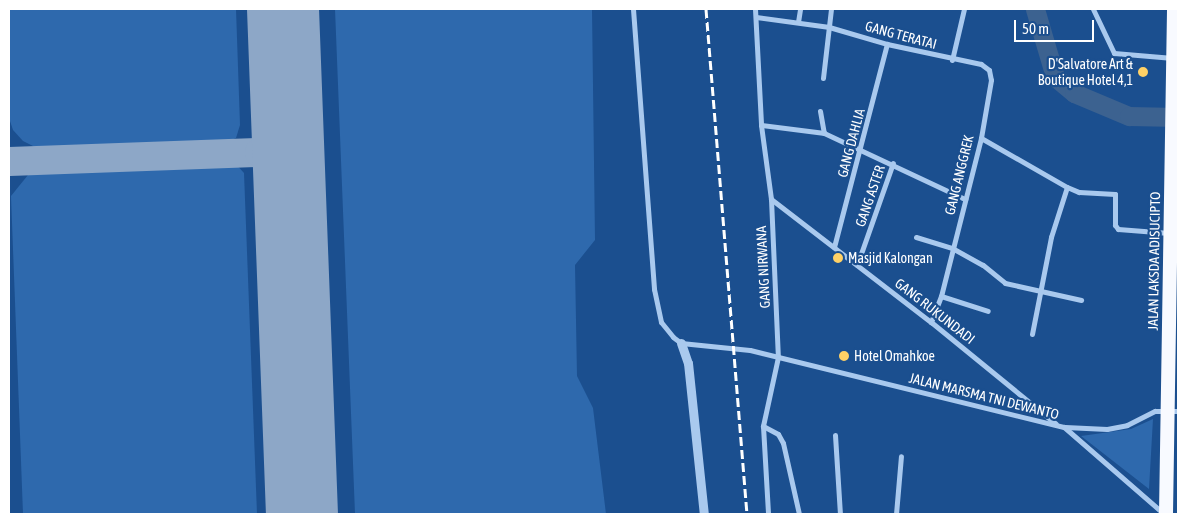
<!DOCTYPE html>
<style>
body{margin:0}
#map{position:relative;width:1187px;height:523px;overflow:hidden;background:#1b4f8f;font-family:"Asap Condensed",sans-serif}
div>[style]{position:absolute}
.green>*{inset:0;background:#2e69ad}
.river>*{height:19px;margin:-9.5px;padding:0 9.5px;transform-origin:9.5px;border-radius:9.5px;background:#3c6290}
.taxiway>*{height:29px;margin:-14.5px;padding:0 14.5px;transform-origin:14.5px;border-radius:14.5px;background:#8da7c7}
.runway>*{height:72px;margin:-36px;padding:0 36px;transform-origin:36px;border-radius:36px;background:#8da7c7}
.minor>*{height:5px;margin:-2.5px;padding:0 2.5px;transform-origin:2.5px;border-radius:2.5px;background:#a9c9ee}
.tertiary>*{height:9px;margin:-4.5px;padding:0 4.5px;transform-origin:4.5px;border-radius:4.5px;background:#a9c9ee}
.trunk>*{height:14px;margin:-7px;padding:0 7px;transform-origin:7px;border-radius:7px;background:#f8faff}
.rail>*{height:3px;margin-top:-1.5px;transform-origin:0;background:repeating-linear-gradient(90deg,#fff 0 9px,transparent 0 13px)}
.dots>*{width:14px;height:14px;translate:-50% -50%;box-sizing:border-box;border:2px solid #1b4f8f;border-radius:50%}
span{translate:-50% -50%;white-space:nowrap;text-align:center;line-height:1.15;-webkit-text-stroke:4.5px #1b4f8f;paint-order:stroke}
.street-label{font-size:14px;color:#fff}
.poi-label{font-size:14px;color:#fff}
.right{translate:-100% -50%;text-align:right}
.left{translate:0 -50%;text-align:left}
.frame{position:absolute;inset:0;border:10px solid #fff;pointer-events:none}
.scale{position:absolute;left:1014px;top:20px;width:80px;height:22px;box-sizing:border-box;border:2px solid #fff;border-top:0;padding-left:6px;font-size:15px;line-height:18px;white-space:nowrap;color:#fff;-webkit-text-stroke:4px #1b4f8f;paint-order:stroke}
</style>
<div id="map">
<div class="green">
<div style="clip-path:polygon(9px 9px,236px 9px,240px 125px,236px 138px,223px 143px,37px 148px,23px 141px,13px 130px,9px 118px)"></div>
<div style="clip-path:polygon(335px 9px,592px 9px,595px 240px,575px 265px,577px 376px,593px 408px,606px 514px,355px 514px)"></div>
<div style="clip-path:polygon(234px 162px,244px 173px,257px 514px,23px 514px,11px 196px,32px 170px,49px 167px)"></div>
<div style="clip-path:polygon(1153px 419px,1149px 489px,1081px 436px,1131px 429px)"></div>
</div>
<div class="river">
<div style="left:1035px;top:9px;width:71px;rotate:73.6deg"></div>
<div style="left:1055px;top:77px;width:25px;rotate:40deg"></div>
<div style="left:1074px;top:93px;width:60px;rotate:22.7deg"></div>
<div style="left:1129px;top:116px;width:49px;rotate:1.2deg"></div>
</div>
<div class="taxiway">
<div style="left:259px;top:152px;width:14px;rotate:-25deg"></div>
<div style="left:272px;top:146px;width:27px;rotate:-57deg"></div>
<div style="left:9px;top:161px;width:250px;rotate:-2.1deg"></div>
<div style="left:259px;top:152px;width:16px;rotate:18deg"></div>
<div style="left:274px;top:157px;width:22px;rotate:47deg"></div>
</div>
<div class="runway">
<div style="left:283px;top:9px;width:505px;rotate:87.85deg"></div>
</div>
<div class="minor">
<div style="left:633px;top:9px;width:281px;rotate:85.7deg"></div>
<div style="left:654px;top:289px;width:34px;rotate:78deg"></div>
<div style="left:661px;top:322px;width:19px;rotate:51deg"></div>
<div style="left:673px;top:337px;width:10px;rotate:37deg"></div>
<div style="left:681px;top:343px;width:69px;rotate:5.8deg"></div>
<div style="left:750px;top:350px;width:323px;rotate:13.8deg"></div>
<div style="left:1064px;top:427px;width:133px;rotate:41deg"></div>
<div style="left:755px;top:9px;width:116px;rotate:87deg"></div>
<div style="left:761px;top:125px;width:75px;rotate:82.3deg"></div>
<div style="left:771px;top:199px;width:158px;rotate:87.5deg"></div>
<div style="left:778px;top:357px;width:71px;rotate:102.3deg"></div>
<div style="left:763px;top:426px;width:88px;rotate:86.7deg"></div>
<div style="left:1093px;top:9px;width:49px;rotate:64.5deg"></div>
<div style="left:1114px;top:53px;width:59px;rotate:4.8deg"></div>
<div style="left:756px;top:17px;width:74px;rotate:7.8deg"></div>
<div style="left:829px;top:27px;width:60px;rotate:16.3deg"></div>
<div style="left:887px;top:44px;width:96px;rotate:12deg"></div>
<div style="left:981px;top:64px;width:10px;rotate:37deg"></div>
<div style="left:989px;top:70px;width:10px;rotate:79deg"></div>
<div style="left:991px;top:80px;width:59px;rotate:99.8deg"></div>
<div style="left:981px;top:138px;width:163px;rotate:104.2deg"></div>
<div style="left:941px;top:296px;width:28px;rotate:111deg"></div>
<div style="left:798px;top:22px;width:13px;rotate:-81deg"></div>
<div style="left:952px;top:60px;width:52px;rotate:-76.8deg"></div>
<div style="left:823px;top:78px;width:69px;rotate:-83.4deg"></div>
<div style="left:820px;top:111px;width:22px;rotate:80deg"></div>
<div style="left:761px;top:125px;width:64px;rotate:7.2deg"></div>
<div style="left:824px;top:133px;width:156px;rotate:25.1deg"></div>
<div style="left:981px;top:138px;width:99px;rotate:29.7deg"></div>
<div style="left:1067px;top:187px;width:13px;rotate:23deg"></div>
<div style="left:1079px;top:192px;width:36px;rotate:3deg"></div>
<div style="left:1115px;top:194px;width:31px;rotate:90deg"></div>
<div style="left:1115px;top:225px;width:5px;rotate:53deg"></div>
<div style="left:1118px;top:229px;width:51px;rotate:4.5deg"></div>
<div style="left:771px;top:199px;width:202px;rotate:37.6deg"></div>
<div style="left:931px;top:322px;width:161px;rotate:39.2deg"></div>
<div style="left:916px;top:237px;width:38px;rotate:17deg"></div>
<div style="left:952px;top:248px;width:35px;rotate:29deg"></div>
<div style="left:983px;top:265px;width:28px;rotate:39deg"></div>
<div style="left:1005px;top:283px;width:78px;rotate:12.6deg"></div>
<div style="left:834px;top:247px;width:210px;rotate:-75.4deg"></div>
<div style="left:857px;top:265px;width:108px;rotate:-70.6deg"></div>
<div style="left:941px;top:296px;width:49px;rotate:17.7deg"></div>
<div style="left:1032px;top:334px;width:99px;rotate:-78.9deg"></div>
<div style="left:1051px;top:237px;width:52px;rotate:-72.3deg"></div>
<div style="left:763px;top:426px;width:17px;rotate:28deg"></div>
<div style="left:778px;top:434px;width:10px;rotate:61deg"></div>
<div style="left:783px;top:443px;width:73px;rotate:77.3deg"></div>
<div style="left:1065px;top:427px;width:42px;rotate:2.7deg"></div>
<div style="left:1107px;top:429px;width:20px;rotate:-11deg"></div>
<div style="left:1127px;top:425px;width:31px;rotate:-27deg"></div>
<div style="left:1155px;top:411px;width:23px"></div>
<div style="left:835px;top:435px;width:79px;rotate:86.4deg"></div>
<div style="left:896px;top:514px;width:58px;rotate:-85.1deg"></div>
</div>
<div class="tertiary">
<div style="left:681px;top:343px;width:21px;rotate:71deg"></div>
<div style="left:688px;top:363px;width:152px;rotate:84deg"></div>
</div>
<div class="trunk">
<div style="left:1166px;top:514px;width:505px;rotate:-89.09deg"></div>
</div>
<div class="rail">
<div style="left:706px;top:9px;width:507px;rotate:85.36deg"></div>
</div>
<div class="dots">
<div style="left:1143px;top:72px;background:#ffd166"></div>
<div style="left:838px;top:258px;background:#ffd166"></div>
<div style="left:844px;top:356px;background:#ffd166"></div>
</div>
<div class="street-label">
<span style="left:901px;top:35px;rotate:15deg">GANG TERATAI</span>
<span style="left:851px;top:143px;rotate:-75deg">GANG DAHLIA</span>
<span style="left:959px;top:175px;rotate:-76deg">GANG ANGGREK</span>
<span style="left:870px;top:196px;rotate:-71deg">GANG ASTER</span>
<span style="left:1154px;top:261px;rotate:-89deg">JALAN LAKSDA ADISUCIPTO</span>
<span style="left:763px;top:267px;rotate:-93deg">GANG NIRWANA</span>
<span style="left:935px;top:311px;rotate:38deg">GANG RUKUNDADI</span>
<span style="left:984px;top:396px;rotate:14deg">JALAN MARSMA TNI DEWANTO</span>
</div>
<div class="poi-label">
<span class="right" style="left:1133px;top:72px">D'Salvatore Art &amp;<br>Boutique Hotel 4,1</span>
<span class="left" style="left:848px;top:258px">Masjid Kalongan</span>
<span class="left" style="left:854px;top:356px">Hotel Omahkoe</span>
</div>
<div class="frame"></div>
<div class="scale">50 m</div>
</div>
